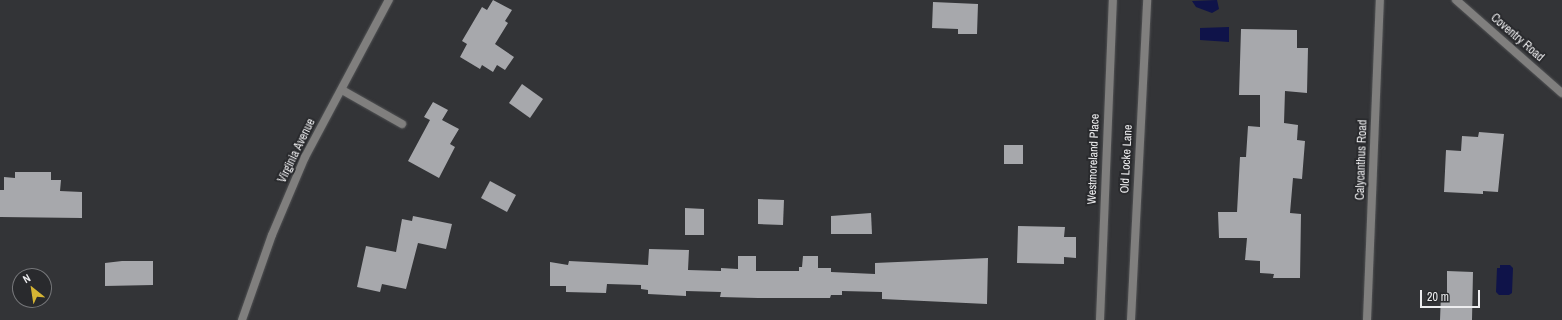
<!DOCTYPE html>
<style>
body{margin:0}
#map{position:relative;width:1562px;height:320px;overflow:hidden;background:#333437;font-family:"Archivo Narrow",sans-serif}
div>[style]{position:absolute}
.water>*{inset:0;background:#0f1349}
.building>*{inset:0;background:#a7a8ac}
.roads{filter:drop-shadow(0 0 1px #515254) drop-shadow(0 0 1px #515254)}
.lane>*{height:8px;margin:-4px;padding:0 4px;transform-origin:4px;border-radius:4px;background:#807f7e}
.street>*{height:8px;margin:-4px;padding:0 4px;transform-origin:4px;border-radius:4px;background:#807f7e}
span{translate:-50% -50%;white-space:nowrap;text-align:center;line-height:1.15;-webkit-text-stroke:4px #292a2d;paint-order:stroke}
.street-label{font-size:12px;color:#ededef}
.north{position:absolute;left:12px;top:268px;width:40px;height:40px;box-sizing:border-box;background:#292a2d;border:1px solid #77787b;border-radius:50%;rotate:330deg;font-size:11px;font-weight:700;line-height:16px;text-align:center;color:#ededef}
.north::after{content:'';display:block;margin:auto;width:14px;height:18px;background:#d6b534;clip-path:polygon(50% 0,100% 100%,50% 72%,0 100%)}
.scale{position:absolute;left:1420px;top:290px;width:60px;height:18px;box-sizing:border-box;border:2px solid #ededef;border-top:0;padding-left:5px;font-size:12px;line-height:14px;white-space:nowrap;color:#ededef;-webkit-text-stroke:3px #292a2d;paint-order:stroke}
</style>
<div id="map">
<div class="water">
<div style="clip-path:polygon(1217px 0,1219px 9px,1212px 13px,1196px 7px,1192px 1px)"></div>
<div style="clip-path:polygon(1229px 27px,1229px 42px,1200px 40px,1200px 28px)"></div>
<div style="clip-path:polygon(1500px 265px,1510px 265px,1513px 268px,1512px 293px,1509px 295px,1499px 295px,1496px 292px,1497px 268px,1500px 268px)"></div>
</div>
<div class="building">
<div style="clip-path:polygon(493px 0,512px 10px,505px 21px,508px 23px,495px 44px,514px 57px,505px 70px,497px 65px,493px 72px,482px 65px,480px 69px,460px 57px,467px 44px,462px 41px,482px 7px,487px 10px)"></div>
<div style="clip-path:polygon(933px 2px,978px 4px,977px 34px,958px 34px,958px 29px,932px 28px)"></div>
<div style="clip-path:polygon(1241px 29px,1297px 30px,1297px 48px,1308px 48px,1307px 93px,1285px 91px,1284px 123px,1298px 125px,1297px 140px,1305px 141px,1302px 179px,1293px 178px,1290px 213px,1301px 214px,1300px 278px,1273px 278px,1274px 274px,1260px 273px,1260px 261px,1245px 260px,1247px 238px,1219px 238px,1218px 212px,1237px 212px,1240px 157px,1246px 157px,1248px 126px,1260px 127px,1260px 95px,1239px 95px)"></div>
<div style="clip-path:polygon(522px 84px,543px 99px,530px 118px,509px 103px)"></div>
<div style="clip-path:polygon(433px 102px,448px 110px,442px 120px,459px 129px,450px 144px,455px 147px,439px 178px,408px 161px,430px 120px,424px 117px)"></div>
<div style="clip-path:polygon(1479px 132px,1504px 134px,1498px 192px,1483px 191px,1483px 194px,1444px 192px,1446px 150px,1461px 151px,1462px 136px,1478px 137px)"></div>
<div style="clip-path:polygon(1004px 145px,1023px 145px,1023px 164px,1004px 164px)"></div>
<div style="clip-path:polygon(15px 172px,51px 172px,51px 180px,61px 180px,60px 191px,82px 192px,82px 218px,0 217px,0 190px,4px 190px,4px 177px,15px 178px)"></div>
<div style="clip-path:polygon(490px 181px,516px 195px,507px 212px,481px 198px)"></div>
<div style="clip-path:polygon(758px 199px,784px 200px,783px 225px,758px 224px)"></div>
<div style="clip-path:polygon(685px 208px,704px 209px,704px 235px,685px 235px)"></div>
<div style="clip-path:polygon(871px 213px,872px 234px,831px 234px,831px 216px)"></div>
<div style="clip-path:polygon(413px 216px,452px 224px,446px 249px,418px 243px,406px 289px,382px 284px,380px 292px,357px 287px,366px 246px,396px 252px,402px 219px,412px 221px)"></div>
<div style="clip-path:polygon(1018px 226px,1065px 227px,1064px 237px,1076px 237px,1076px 258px,1064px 257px,1064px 264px,1017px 263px)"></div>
<div style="clip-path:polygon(649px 249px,689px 250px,688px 270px,721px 271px,721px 268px,738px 269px,738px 256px,756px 256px,756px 271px,799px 271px,799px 267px,802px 267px,803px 256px,818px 256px,818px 268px,831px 268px,831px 272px,875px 274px,875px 263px,988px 258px,987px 304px,882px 299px,882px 292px,842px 291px,842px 295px,831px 295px,830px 298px,758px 298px,720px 297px,721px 292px,686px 291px,686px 296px,648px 294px,648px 290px,641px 289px,641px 285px,607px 284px,606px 293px,566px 292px,566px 286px,550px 286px,550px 262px,568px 265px,569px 261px,648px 265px)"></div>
<div style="clip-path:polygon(122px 261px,153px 261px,153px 285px,105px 286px,105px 263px)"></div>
<div style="clip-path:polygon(1447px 271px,1473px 272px,1472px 320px,1440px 320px,1441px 294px,1447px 294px)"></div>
</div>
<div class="roads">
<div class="lane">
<div style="left:342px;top:90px;width:69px;rotate:29.5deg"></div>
</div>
<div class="street">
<div style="left:1456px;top:0;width:141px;rotate:41.3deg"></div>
<div style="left:242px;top:320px;width:90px;rotate:-70.6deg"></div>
<div style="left:272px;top:235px;width:85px;rotate:-67.1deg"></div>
<div style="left:305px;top:157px;width:178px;rotate:-61.9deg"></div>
<div style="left:1100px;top:320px;width:320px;rotate:-87.7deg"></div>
<div style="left:1131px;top:320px;width:320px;rotate:-87.1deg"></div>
<div style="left:1367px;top:320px;width:320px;rotate:-87.7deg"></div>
</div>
</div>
<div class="street-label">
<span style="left:1517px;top:38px;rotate:41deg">Coventry Road</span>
<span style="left:297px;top:151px;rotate:-64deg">Virginia Avenue</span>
<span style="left:1094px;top:159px;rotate:-88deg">Westmoreland Place</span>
<span style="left:1127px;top:159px;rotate:-87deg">Old Locke Lane</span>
<span style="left:1362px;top:160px;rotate:-88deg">Calycanthus Road</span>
</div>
<div class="north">N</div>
<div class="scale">20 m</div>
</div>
